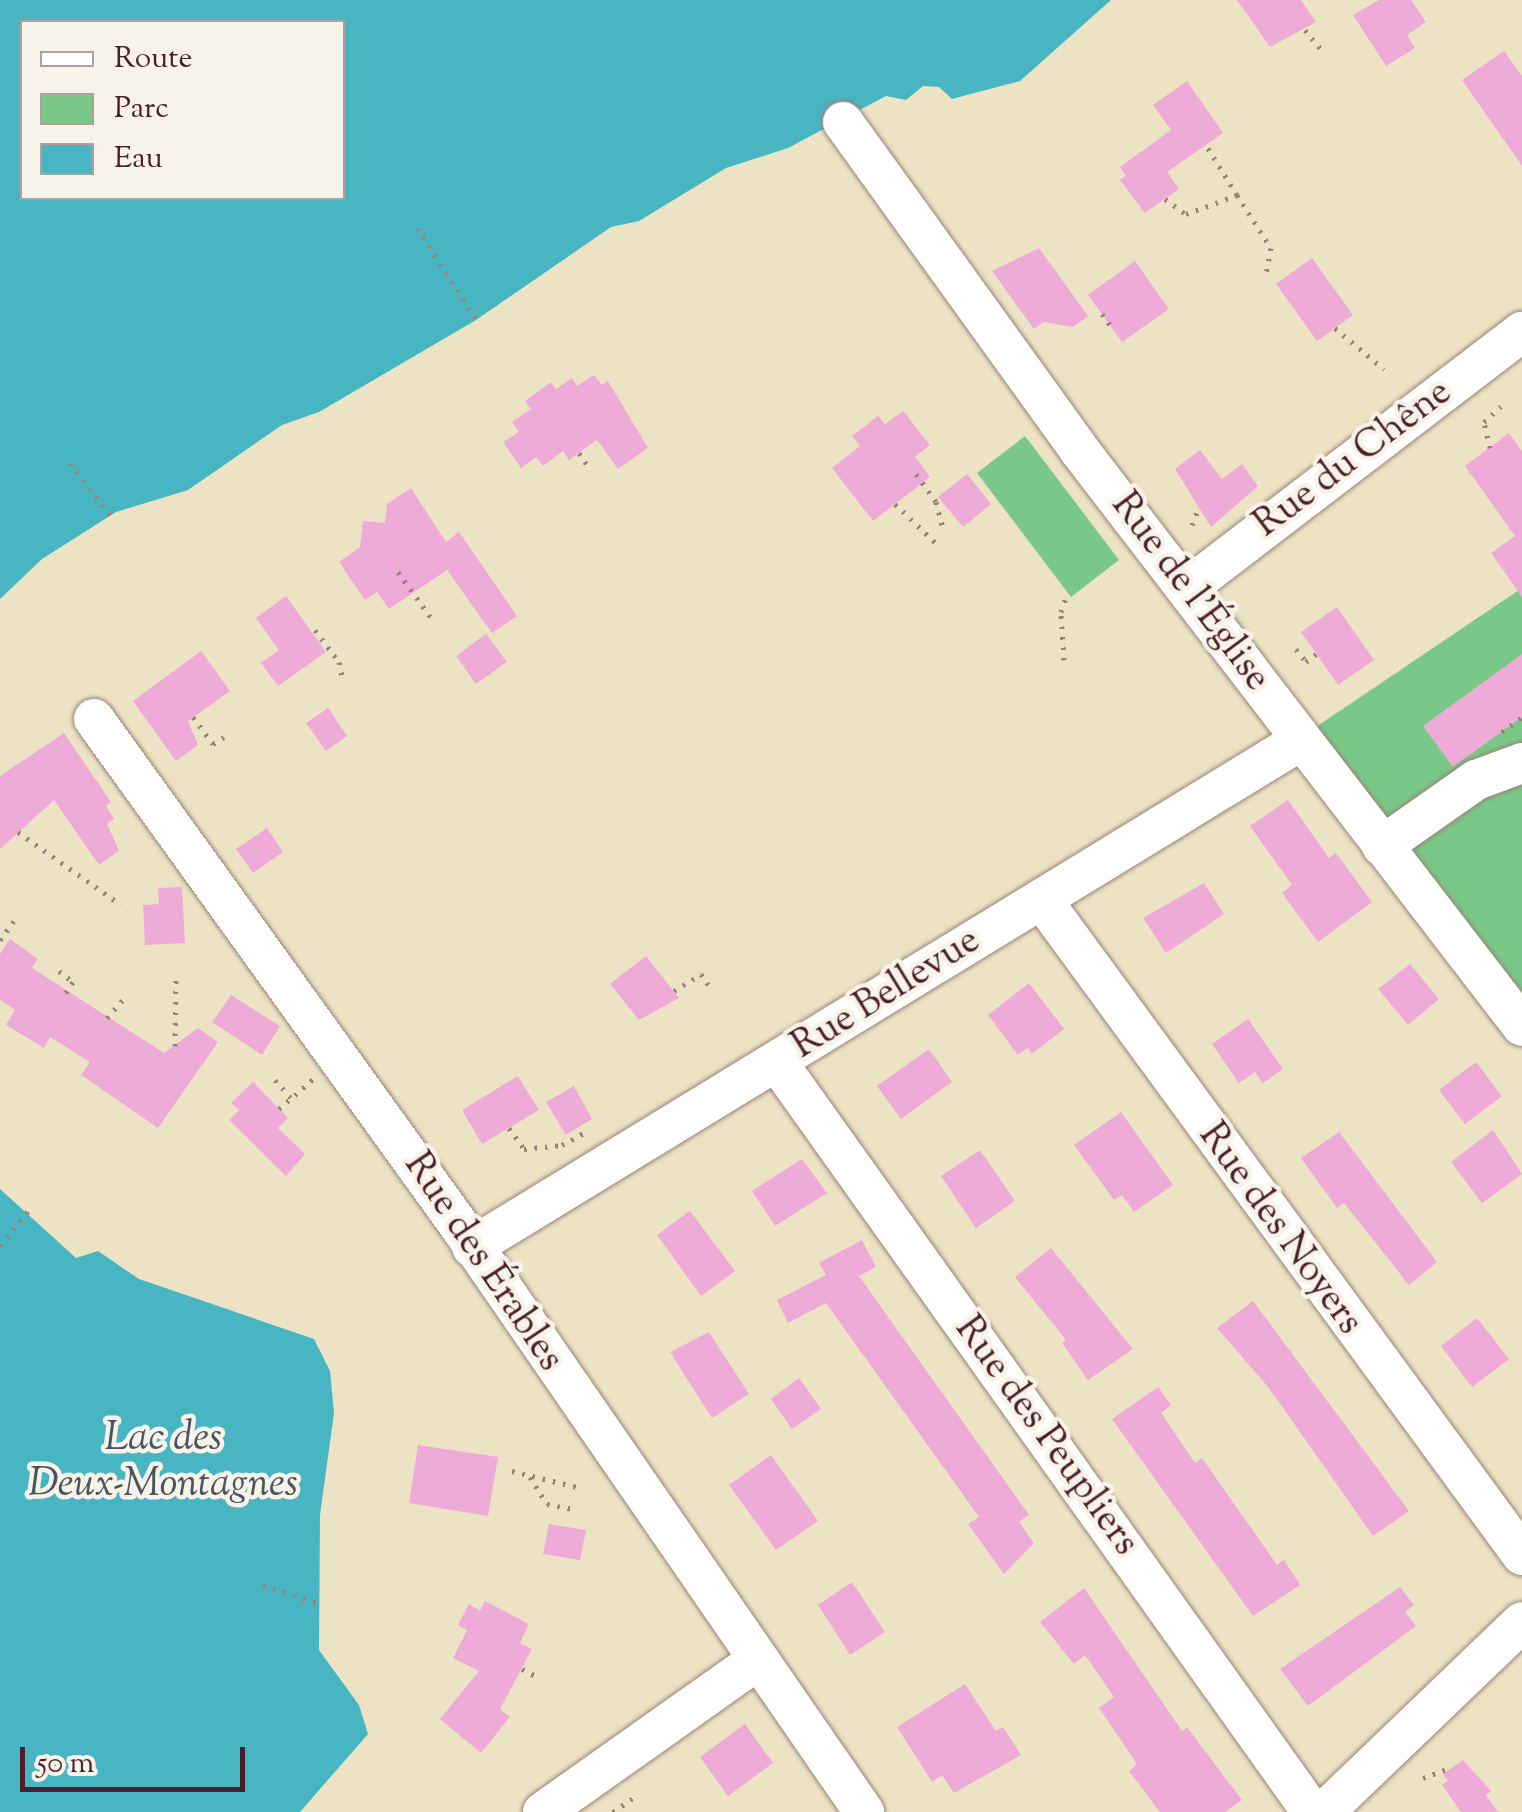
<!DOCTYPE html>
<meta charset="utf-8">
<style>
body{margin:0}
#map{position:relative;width:1522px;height:1812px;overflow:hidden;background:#ece3c4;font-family:"Sorts Mill Goudy",serif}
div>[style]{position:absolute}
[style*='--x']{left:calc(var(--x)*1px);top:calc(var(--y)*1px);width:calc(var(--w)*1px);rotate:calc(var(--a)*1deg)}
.green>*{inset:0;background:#79c888}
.water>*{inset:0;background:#48b5c3}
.building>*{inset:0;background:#efabd8}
.path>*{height:5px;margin-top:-2.5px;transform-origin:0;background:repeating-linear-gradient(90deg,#9b8178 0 2.5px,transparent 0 10.5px)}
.roads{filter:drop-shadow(0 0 2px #9b8178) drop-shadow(0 0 2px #9b8178)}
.minor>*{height:40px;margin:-20px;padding:0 20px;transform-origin:20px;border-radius:20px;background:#fff}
span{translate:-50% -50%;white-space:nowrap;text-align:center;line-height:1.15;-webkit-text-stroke:9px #f7f3e8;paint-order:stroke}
.street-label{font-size:38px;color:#4a1f2b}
.water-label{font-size:40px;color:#495460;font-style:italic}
.legend{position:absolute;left:20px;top:20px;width:325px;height:180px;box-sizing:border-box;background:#f7f3e8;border:2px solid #b29e9c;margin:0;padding:12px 18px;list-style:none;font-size:30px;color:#4a1f2b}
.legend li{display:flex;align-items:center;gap:20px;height:50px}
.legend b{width:50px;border:2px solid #b29e9c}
.scale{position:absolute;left:20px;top:1747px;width:225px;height:45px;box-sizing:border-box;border:5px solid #4a1f2b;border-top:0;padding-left:12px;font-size:30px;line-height:35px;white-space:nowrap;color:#4a1f2b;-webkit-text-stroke:8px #f7f3e8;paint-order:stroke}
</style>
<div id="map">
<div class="green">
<div style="clip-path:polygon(1025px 436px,1119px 560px,1071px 597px,977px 473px)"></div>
<div style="clip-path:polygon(1522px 588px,1522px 1000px,1310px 731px)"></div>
</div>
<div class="water">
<div style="clip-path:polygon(evenodd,0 0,1111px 0,1020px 81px,952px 99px,939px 87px,923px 86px,906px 100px,886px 96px,788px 148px,726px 168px,639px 221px,611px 227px,476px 320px,319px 412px,282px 425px,188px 490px,116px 512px,42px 559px,0 599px,0 0,22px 22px,342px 22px,342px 198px,22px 198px,22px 22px)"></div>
<div style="clip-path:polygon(0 1189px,76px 1258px,98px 1251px,139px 1279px,314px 1339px,330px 1371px,334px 1413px,320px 1515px,319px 1650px,359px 1705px,368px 1734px,300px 1812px,0 1812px)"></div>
</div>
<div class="building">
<div style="clip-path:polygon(1237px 0,1301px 0,1316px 22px,1270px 47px)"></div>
<div style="clip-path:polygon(1379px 0,1411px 0,1426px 22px,1407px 35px,1415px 48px,1386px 66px,1353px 15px)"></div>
<div style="clip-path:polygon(1504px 51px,1522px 76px,1522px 166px,1462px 80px)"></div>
<div style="clip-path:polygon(1187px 81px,1223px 133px,1167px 172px,1179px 189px,1145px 213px,1120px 180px,1126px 176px,1120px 167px,1171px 130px,1153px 105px)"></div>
<div style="clip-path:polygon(1039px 248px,1088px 316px,1073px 327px,1044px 322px,1034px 329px,992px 271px)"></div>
<div style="clip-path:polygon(1312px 258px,1353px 315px,1317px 341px,1276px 284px)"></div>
<div style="clip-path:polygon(1135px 261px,1169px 309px,1122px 342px,1088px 295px)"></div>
<div style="clip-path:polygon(594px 375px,602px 385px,608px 381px,648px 448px,618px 469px,597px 440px,569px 460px,563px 451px,543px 466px,536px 457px,521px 468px,503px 442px,519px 432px,512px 422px,531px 409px,525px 401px,551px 382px,556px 389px,572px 378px,577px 386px)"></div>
<div style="clip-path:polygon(903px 411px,930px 445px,915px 457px,930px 477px,873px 521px,832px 468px,860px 446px,852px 436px,878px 416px,885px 424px)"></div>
<div style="clip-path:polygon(1509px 433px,1522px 451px,1522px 597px,1491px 553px,1515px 536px,1465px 466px)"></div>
<div style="clip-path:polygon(1200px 450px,1222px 479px,1242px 464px,1258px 486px,1211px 527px,1175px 469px)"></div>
<div style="clip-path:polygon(967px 474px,991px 504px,963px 527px,938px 497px)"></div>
<div style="clip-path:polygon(411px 488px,446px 542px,459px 532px,517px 616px,492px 633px,447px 570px,389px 609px,377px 592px,365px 600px,339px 562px,360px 547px,363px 521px,385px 523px,387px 504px)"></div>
<div style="clip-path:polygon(286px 596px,326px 652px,278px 686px,261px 663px,279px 650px,256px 618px)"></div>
<div style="clip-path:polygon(1337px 607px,1374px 660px,1338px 685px,1301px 632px)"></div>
<div style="clip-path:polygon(486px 634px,507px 662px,476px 684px,456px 656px)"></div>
<div style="clip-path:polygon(201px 651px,230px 691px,188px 721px,198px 745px,176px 761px,133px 701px)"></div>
<div style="clip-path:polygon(1522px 654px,1522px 717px,1453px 767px,1423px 726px)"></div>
<div style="clip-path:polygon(328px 708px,347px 736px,326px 751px,306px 723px)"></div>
<div style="clip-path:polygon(64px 733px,111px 802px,106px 806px,114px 819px,107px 824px,119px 851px,99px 865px,54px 800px,0 849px,0 776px)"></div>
<div style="clip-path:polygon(1288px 800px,1329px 858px,1336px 853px,1372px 902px,1318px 942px,1282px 893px,1292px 885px,1250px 826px)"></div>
<div style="clip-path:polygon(267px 828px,283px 852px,253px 873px,236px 849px)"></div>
<div style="clip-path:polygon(1204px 883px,1224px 914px,1166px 953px,1143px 918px)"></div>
<div style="clip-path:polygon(182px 887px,185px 943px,145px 945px,143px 905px,159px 904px,158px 888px)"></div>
<div style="clip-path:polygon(10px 939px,38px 959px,32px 968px,164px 1053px,198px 1028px,218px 1042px,158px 1128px,81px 1075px,90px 1062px,50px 1037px,44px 1048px,6px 1025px,15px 1010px,0 1000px,0 954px)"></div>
<div style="clip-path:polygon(646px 956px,679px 998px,639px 1020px,610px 984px)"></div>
<div style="clip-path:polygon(1410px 964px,1439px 999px,1408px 1025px,1378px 989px)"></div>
<div style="clip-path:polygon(1029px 983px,1064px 1029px,1032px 1054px,1028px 1048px,1018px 1055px,988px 1015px)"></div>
<div style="clip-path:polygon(231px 995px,280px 1026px,262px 1055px,212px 1022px)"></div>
<div style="clip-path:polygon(1248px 1019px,1283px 1069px,1263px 1083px,1255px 1072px,1239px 1083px,1212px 1044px)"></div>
<div style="clip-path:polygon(929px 1049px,952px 1082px,901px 1119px,877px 1086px)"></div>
<div style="clip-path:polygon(1476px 1062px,1502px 1096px,1465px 1124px,1439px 1090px)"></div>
<div style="clip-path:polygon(518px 1076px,539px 1110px,482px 1144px,462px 1110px)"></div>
<div style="clip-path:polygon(253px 1082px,288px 1118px,278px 1128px,305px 1154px,286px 1176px,229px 1120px,239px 1110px,231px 1103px)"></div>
<div style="clip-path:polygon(574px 1086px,592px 1119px,566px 1135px,546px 1102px)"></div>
<div style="clip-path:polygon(1121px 1112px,1173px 1185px,1134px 1212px,1122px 1195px,1114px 1200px,1074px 1145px)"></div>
<div style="clip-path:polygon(1493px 1130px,1522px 1174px,1482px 1203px,1451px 1162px)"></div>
<div style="clip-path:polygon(1339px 1132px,1437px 1262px,1409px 1285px,1344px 1203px,1337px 1208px,1301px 1158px)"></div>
<div style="clip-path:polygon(980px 1150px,1015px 1201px,976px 1228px,941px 1176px)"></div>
<div style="clip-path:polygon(802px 1159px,827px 1193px,775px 1226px,752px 1191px)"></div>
<div style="clip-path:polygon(690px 1211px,735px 1271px,701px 1296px,657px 1235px)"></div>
<div style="clip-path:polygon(862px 1240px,876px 1267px,859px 1276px,1029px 1515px,1019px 1522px,1034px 1543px,1004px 1574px,968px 1524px,979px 1517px,826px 1303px,788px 1323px,777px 1300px,826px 1275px,819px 1263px)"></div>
<div style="clip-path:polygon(1051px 1248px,1133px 1349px,1088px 1380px,1062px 1343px,1066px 1340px,1015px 1277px)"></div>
<div style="clip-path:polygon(1253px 1301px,1409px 1511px,1373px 1536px,1269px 1388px,1217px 1328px)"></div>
<div style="clip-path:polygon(1477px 1318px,1509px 1359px,1472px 1387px,1441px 1346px)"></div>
<div style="clip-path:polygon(709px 1332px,749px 1394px,712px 1418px,670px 1352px)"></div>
<div style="clip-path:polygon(799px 1378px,821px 1409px,792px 1429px,771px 1399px)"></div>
<div style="clip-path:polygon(1158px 1387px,1171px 1405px,1161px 1413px,1195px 1463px,1202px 1458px,1277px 1565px,1284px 1560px,1300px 1585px,1253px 1616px,1112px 1419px)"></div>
<div style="clip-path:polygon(418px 1445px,498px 1457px,488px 1516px,409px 1503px)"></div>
<div style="clip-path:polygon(771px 1455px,818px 1521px,776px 1550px,729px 1485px)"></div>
<div style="clip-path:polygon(549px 1524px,586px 1530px,580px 1560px,543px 1554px)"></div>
<div style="clip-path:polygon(852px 1582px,885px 1632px,850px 1655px,818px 1605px)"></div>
<div style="clip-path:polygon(1400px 1587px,1414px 1605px,1405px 1612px,1416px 1626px,1308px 1706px,1280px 1669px)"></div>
<div style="clip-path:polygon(1084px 1588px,1182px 1731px,1187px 1727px,1242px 1800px,1225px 1812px,1160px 1812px,1129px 1771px,1137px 1764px,1099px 1708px,1114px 1697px,1085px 1655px,1074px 1664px,1040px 1622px)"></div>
<div style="clip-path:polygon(485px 1601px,529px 1624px,520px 1643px,532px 1649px,500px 1709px,510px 1717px,481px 1753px,440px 1719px,479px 1671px,453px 1658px,467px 1630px,458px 1625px,469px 1604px,480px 1611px)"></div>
<div style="clip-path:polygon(965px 1684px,996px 1731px,1003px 1727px,1021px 1755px,954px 1793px,942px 1775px,932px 1782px,897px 1727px)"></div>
<div style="clip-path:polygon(745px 1724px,773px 1763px,728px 1796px,700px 1757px)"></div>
<div style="clip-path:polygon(1463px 1760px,1491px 1791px,1486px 1795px,1498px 1812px,1461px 1812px,1442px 1785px,1448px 1781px,1443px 1774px)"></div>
</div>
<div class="path">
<div style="--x:1305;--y:30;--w:31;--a:50"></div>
<div style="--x:1237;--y:195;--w:63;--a:57.3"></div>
<div style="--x:1271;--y:248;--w:31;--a:101"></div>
<div style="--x:1165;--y:199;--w:26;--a:36"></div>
<div style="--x:1186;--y:214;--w:54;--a:-20.4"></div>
<div style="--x:1237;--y:195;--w:59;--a:-121.8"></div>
<div style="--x:417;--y:228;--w:109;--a:57.3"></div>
<div style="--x:1102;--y:314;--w:17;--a:54"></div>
<div style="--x:1335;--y:328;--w:64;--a:39.9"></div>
<div style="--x:1490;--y:448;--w:27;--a:-103"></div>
<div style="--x:1484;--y:422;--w:23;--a:-43"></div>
<div style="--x:579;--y:453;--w:14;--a:56"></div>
<div style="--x:70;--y:463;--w:67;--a:52.3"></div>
<div style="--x:916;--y:474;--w:34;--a:54"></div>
<div style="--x:936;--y:502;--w:30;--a:75"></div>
<div style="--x:895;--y:504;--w:61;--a:43.7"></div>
<div style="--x:1192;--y:525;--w:16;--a:-68"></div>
<div style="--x:398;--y:572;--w:62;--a:54.2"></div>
<div style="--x:315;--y:630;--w:40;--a:53"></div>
<div style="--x:339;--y:662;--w:19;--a:78"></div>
<div style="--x:1296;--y:649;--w:16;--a:52"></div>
<div style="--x:1306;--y:662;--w:13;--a:-39"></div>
<div style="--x:1064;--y:660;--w:48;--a:-93.6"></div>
<div style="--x:1061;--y:612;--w:20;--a:-70"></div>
<div style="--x:193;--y:717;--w:34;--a:53"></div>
<div style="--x:213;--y:744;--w:13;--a:-32"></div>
<div style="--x:1502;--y:732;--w:25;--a:-37"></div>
<div style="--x:18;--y:832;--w:126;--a:35.3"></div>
<div style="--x:0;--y:940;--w:27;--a:-54"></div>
<div style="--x:59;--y:971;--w:18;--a:38"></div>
<div style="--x:73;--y:982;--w:14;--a:124"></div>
<div style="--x:674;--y:991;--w:32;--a:-32"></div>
<div style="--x:701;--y:974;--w:14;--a:56"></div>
<div style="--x:107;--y:1018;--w:30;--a:-49"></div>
<div style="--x:175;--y:1046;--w:73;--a:-89.2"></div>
<div style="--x:275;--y:1080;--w:24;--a:48"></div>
<div style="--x:279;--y:1109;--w:47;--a:-41.5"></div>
<div style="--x:509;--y:1128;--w:26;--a:54"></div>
<div style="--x:524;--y:1149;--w:38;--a:-6"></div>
<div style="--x:562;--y:1145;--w:29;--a:-29"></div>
<div style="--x:0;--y:1246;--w:45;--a:-51.3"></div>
<div style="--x:512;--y:1471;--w:67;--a:13.8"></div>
<div style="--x:530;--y:1477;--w:32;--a:58"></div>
<div style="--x:547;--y:1504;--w:31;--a:11"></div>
<div style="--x:263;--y:1585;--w:60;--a:18.4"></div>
<div style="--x:522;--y:1669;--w:18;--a:27"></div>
<div style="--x:1423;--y:1778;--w:31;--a:-21"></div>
<div style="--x:613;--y:1812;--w:28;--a:-35"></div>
</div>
<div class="roads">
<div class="minor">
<div style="--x:843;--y:122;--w:405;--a:54.2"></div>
<div style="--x:1080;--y:451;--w:725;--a:52.45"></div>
<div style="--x:1187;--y:588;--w:422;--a:-37.4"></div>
<div style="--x:94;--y:719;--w:628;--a:54.21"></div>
<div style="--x:461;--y:1228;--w:710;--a:55.39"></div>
<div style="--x:1382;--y:846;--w:115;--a:-35.1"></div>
<div style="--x:1476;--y:780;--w:49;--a:-20.3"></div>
<div style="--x:1042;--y:900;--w:812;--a:53.77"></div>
<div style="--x:777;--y:1062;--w:921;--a:54.5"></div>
<div style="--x:472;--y:1247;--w:970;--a:-31.43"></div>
<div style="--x:543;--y:1812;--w:260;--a:-35.3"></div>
<div style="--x:1324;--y:1812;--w:274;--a:-43.8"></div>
</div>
</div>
<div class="street-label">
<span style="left:1354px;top:460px;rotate:-37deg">Rue du Chêne</span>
<span style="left:1189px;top:593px;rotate:53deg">Rue de l'Église</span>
<span style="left:887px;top:995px;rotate:-32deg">Rue Bellevue</span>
<span style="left:1279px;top:1230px;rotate:54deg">Rue des Noyers</span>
<span style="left:482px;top:1263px;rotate:56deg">Rue des Érables</span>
<span style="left:1045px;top:1437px;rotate:54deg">Rue des Peupliers</span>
</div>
<div class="water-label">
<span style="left:163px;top:1463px">Lac des<br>Deux-Montagnes</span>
</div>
<ul class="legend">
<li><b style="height:12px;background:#fff"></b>Route</li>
<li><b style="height:28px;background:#79c888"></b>Parc</li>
<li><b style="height:28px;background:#48b5c3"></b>Eau</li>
</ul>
<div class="scale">50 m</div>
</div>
